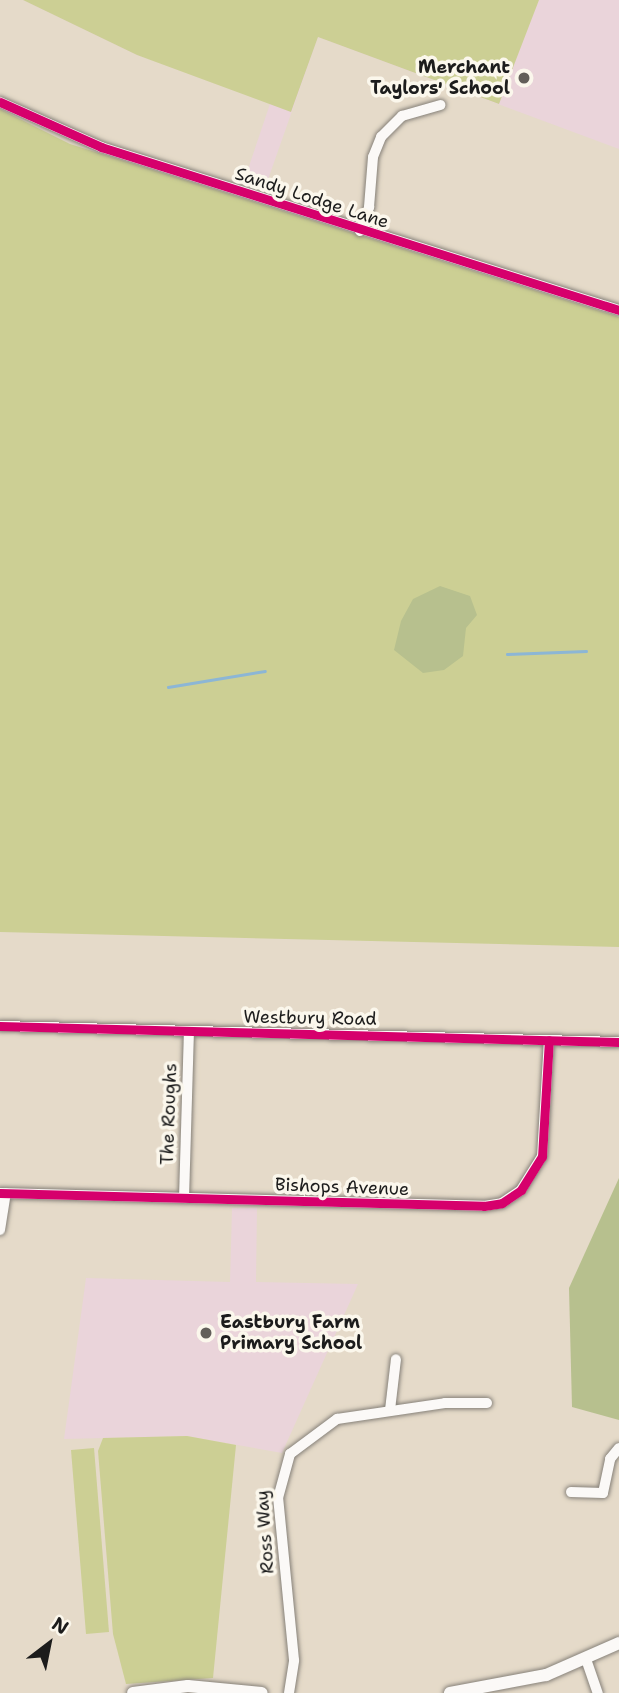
<!DOCTYPE html>
<style>
body{margin:0}
#map{position:relative;width:619px;height:1693px;overflow:hidden;background:#e5dac9;font-family:"Shantell Sans",sans-serif}
div>[style]{position:absolute}
[style*='--x']{left:calc(var(--x)*1px);top:calc(var(--y)*1px);width:calc(var(--w)*1px);rotate:calc(var(--a)*1deg)}
.built>*{inset:0;background:#ead4da}
.green>*{inset:0;background:#cccf94}
.forest>*{inset:0;background:#b7c08e}
.stream>*{height:2.5px;margin:-1.25px;padding:0 1.25px;transform-origin:1.25px;border-radius:1.25px;background:#8cb6d5}
.roads{filter:drop-shadow(0 0 2px #868179) drop-shadow(0 0 2px #868179)}
.minor>*{height:10px;margin:-5px;padding:0 5px;transform-origin:5px;border-radius:5px;background:#fbf9f7}
.tertiary>*{height:12px;margin:-6px;padding:0 6px;transform-origin:6px;border-radius:6px;background:#fbf9f7}
.cycleway>*{height:9px;margin:-4.5px;padding:0 4.5px;transform-origin:4.5px;border-radius:4.5px;background:#d6006c}
.dots>*{width:19px;height:19px;translate:-50% -50%;box-sizing:border-box;border:4px solid #fbf7ec;border-radius:50%}
span{translate:-50% -50%;white-space:nowrap;text-align:center;line-height:1.15;-webkit-text-stroke:7px #fbf7ec;paint-order:stroke}
.poi-label{font-size:18px;color:#1c1c1c;font-weight:700}
.right{translate:-100% -50%;text-align:right}
.left{translate:0 -50%;text-align:left}
.street-label{font-size:18px;color:#1c1c1c}
.north{position:absolute;left:14px;top:1609px;width:70px;height:70px;-webkit-text-stroke:5px #fbf7ec;paint-order:stroke;rotate:32deg;font-size:19px;font-weight:700;line-height:28px;text-align:center;color:#1c1c1c}
.north::after{content:'';display:block;margin:auto;width:24px;height:32px;background:#1c1c1c;clip-path:polygon(50% 0,100% 100%,50% 72%,0 100%)}
</style>
<div id="map">
<div class="built">
<div style="clip-path:polygon(23px 0,619px 0,619px 149px,318px 37px,265px 188px,244px 181px,271px 101px,137px 55px)"></div>
<div style="clip-path:polygon(232px 1208px,257px 1208px,256px 1282px,358px 1284px,282px 1453px,187px 1436px,64px 1439px,86px 1278px,230px 1282px)"></div>
</div>
<div class="green">
<div style="clip-path:polygon(23px 0,539px 0,499px 104px,318px 37px,291px 112px,137px 55px)"></div>
<div style="clip-path:polygon(0 109px,70px 144px,619px 317px,619px 947px,0 932px)"></div>
<div style="clip-path:polygon(187px 1436px,236px 1445px,213px 1678px,126px 1684px,113px 1634px,98px 1451px,103px 1438px)"></div>
<div style="clip-path:polygon(94px 1448px,109px 1632px,86px 1634px,71px 1450px)"></div>
</div>
<div class="forest">
<div style="clip-path:polygon(440px 586px,470px 596px,477px 615px,466px 628px,463px 656px,444px 670px,423px 673px,394px 650px,401px 621px,413px 599px)"></div>
<div style="clip-path:polygon(619px 1178px,619px 1420px,572px 1407px,569px 1288px)"></div>
</div>
<div class="stream">
<div style="--x:507;--y:654;--w:79;--a:-2.2"></div>
<div style="--x:168;--y:687;--w:98;--a:-9.4"></div>
</div>
<div class="roads">
<div class="minor">
<div style="--x:0;--y:102;--w:111;--a:24"></div>
<div style="--x:101;--y:147;--w:543;--a:17.47"></div>
<div style="--x:360;--y:231;--w:26;--a:-69"></div>
<div style="--x:369;--y:207;--w:50;--a:-85.4"></div>
<div style="--x:373;--y:157;--w:22;--a:-68"></div>
<div style="--x:381;--y:137;--w:30;--a:-45"></div>
<div style="--x:402;--y:116;--w:40;--a:-16"></div>
<div style="--x:0;--y:1026;--w:619;--a:1.48"></div>
<div style="--x:0;--y:1193;--w:484;--a:1.5"></div>
<div style="--x:484;--y:1206;--w:18;--a:-9"></div>
<div style="--x:502;--y:1203;--w:23;--a:-34"></div>
<div style="--x:521;--y:1190;--w:39;--a:-58"></div>
<div style="--x:542;--y:1157;--w:117;--a:-86.6"></div>
<div style="--x:184;--y:1198;--w:167;--a:-88.3"></div>
<div style="--x:0;--y:1230;--w:37;--a:-81"></div>
<div style="--x:390;--y:1410;--w:51;--a:-83.3"></div>
<div style="--x:571;--y:1492;--w:32;--a:2"></div>
<div style="--x:603;--y:1493;--w:35;--a:-78"></div>
<div style="--x:610;--y:1459;--w:14;--a:-51"></div>
<div style="--x:586;--y:1659;--w:36;--a:71"></div>
<div style="--x:289;--y:1693;--w:33;--a:-81"></div>
<div style="--x:294;--y:1660;--w:163;--a:-95.6"></div>
<div style="--x:278;--y:1498;--w:46;--a:-74.7"></div>
<div style="--x:290;--y:1454;--w:59;--a:-36.7"></div>
<div style="--x:337;--y:1419;--w:109;--a:-8.4"></div>
<div style="--x:445;--y:1403;--w:42;--a:0"></div>
</div>
<div class="tertiary">
<div style="--x:133;--y:1693;--w:55;--a:-7.3"></div>
<div style="--x:188;--y:1686;--w:74;--a:5.4"></div>
<div style="--x:450;--y:1693;--w:98;--a:-10.6"></div>
<div style="--x:546;--y:1675;--w:80;--a:-23.7"></div>
</div>
</div>
<div class="cycleway">
<div style="--x:0;--y:102;--w:111;--a:24"></div>
<div style="--x:101;--y:147;--w:543;--a:17.47"></div>
<div style="--x:0;--y:1026;--w:619;--a:1.48"></div>
<div style="--x:0;--y:1193;--w:484;--a:1.5"></div>
<div style="--x:484;--y:1206;--w:18;--a:-9"></div>
<div style="--x:502;--y:1203;--w:23;--a:-34"></div>
<div style="--x:521;--y:1190;--w:39;--a:-58"></div>
<div style="--x:542;--y:1157;--w:117;--a:-86.6"></div>
</div>
<div class="dots">
<div style="left:524px;top:78px;background:#625e59"></div>
<div style="left:206px;top:1333px;background:#625e59"></div>
</div>
<div class="poi-label">
<span class="right" style="left:510px;top:78px">Merchant<br>Taylors' School</span>
<span class="left" style="left:220px;top:1333px">Eastbury Farm<br>Primary School</span>
</div>
<div class="street-label">
<span style="left:312px;top:198px;rotate:18deg">Sandy Lodge Lane</span>
<span style="left:310px;top:1018px;rotate:1deg">Westbury Road</span>
<span style="left:169px;top:1114px;rotate:-88deg">The Roughs</span>
<span style="left:342px;top:1187px;rotate:2deg">Bishops Avenue</span>
<span style="left:265px;top:1532px;rotate:-94deg">Ross Way</span>
</div>
<div class="north">N</div>
</div>
